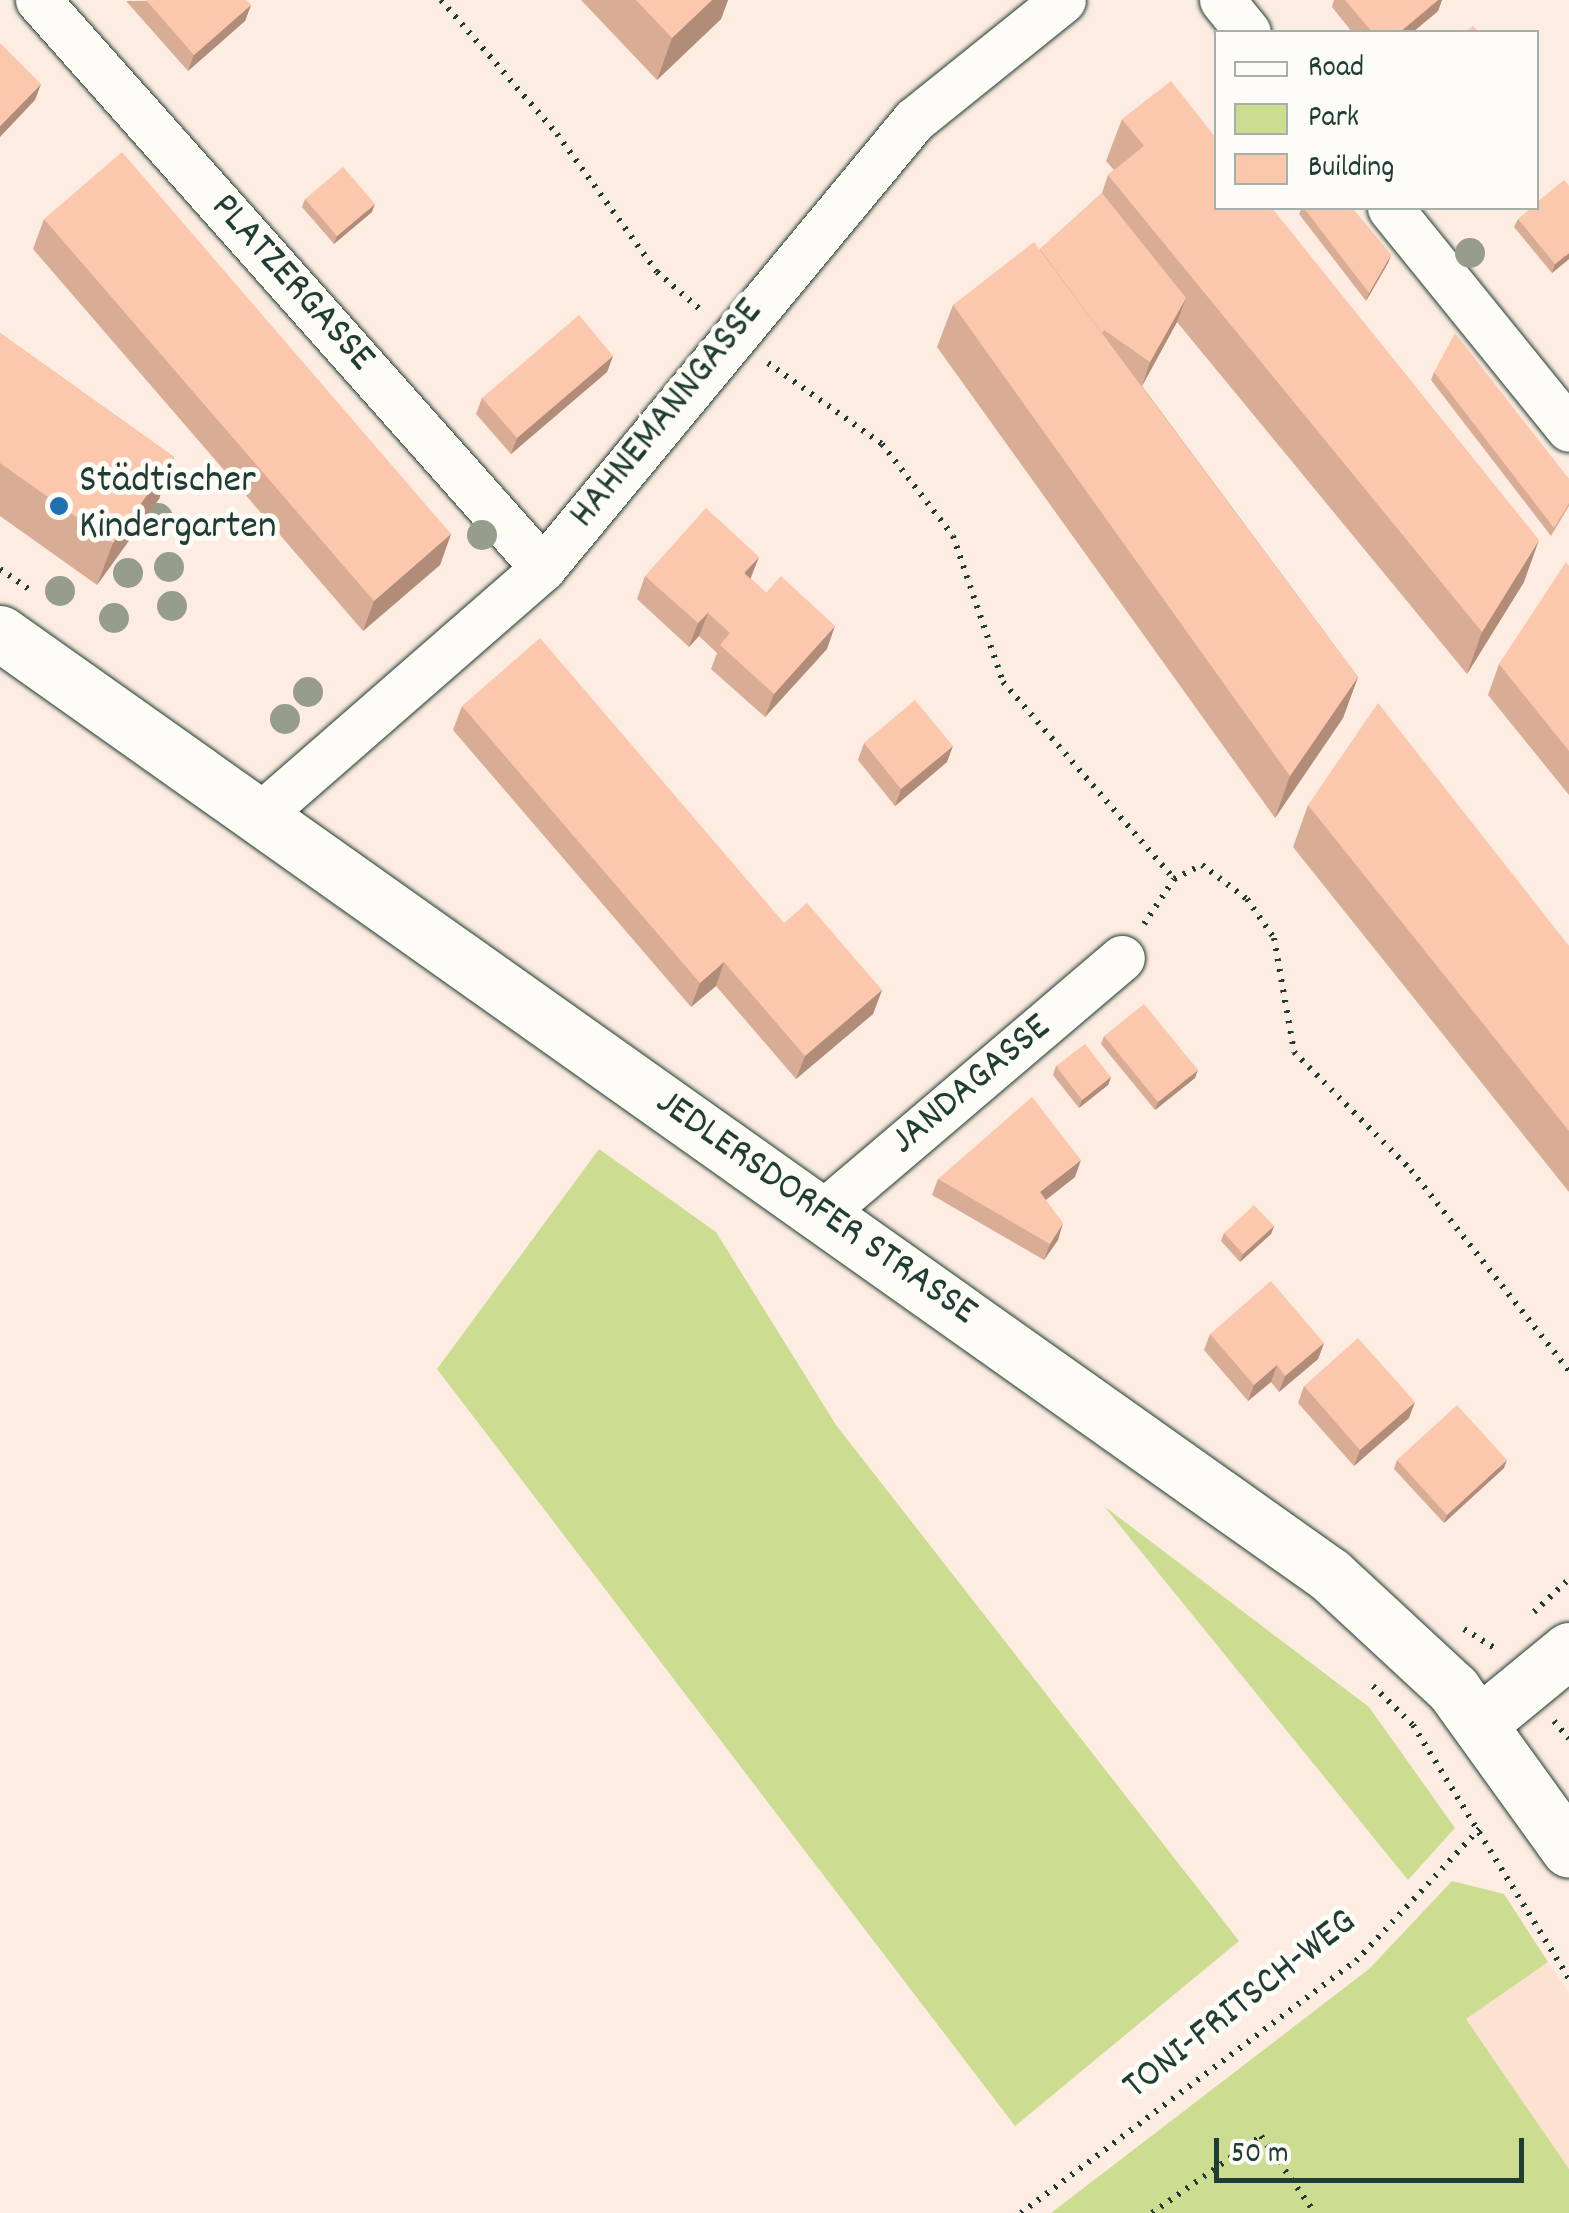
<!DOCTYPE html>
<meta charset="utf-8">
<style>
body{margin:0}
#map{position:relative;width:1569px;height:2213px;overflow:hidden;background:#fdece1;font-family:Dekko,sans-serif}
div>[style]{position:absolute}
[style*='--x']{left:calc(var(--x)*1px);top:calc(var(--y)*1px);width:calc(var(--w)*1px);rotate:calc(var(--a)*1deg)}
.built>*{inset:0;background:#fde1d1}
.green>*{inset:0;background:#ccdd91}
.path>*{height:6px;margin-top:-3px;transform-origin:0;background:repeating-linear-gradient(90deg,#1f3d34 0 2.5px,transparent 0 10.5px)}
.roads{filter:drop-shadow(0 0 2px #1f3d34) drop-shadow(0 0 2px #1f3d34)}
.street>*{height:45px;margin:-22.5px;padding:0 22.5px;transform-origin:22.5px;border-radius:22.5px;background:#fdfcf7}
.secondary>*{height:55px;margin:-27.5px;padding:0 27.5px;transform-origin:27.5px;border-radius:27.5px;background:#fdfcf7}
.trees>*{width:30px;height:30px;margin:-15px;border-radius:50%;background:#969d8c}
.wall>*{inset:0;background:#d9ac95}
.shaded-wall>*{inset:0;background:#b08c79}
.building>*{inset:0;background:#fcc8ad}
.dots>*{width:28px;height:28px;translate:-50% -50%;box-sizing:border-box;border:5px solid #fdfcf7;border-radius:50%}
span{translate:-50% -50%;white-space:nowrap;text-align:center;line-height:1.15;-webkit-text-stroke:10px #fdfcf7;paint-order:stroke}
.street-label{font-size:40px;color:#1f3d34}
.poi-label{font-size:40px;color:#1f3d34}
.left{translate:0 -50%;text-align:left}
.legend{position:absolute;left:1214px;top:30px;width:325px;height:180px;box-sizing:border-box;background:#fdfcf7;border:2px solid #a4b0a9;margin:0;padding:12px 18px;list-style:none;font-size:30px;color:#1f3d34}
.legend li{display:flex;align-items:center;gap:20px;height:50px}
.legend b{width:50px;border:2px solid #a4b0a9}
.scale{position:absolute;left:1214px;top:2138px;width:310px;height:45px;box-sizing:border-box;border:5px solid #1f3d34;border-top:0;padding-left:12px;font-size:30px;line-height:35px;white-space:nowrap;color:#1f3d34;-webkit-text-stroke:8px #fdfcf7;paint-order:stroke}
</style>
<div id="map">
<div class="built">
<div style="clip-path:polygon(1548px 1962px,1569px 1993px,1569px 2169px,1465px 2019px)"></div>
</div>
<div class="green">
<div style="clip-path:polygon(599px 1149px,716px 1232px,836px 1425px,1239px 1941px,1015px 2126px,437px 1369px)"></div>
<div style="clip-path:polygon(1104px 1506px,1369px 1707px,1455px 1828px,1408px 1880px)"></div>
<div style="clip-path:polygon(1452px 1881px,1504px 1894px,1548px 1962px,1466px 2019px,1569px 2169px,1569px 2213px,1051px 2213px,1369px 1969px)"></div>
</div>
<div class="path">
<div style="--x:441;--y:0;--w:177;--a:49.1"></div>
<div style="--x:557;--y:134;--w:170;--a:54.1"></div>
<div style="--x:657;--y:272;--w:61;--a:41"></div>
<div style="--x:768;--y:363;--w:140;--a:35.4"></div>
<div style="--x:882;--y:444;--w:116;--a:52.3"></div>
<div style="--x:953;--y:536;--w:154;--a:71.1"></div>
<div style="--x:1003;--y:682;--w:261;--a:49"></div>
<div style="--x:1174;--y:879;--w:31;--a:-27"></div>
<div style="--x:1202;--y:865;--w:56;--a:37.1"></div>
<div style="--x:1247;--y:899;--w:47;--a:55.3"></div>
<div style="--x:1274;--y:938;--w:116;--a:80"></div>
<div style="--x:1294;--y:1052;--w:166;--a:45.2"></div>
<div style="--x:1411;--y:1170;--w:256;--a:51.8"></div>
<div style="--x:0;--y:569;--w:40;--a:34.9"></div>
<div style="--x:1144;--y:924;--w:54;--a:-56.3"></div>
<div style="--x:1534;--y:1612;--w:48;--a:-43.3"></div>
<div style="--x:1464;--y:1629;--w:38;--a:32"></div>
<div style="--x:1373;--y:1686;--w:56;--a:44.3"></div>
<div style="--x:1413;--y:1725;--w:298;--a:58.4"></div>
<div style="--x:1554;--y:1721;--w:23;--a:50"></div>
<div style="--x:1021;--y:2213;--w:419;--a:-37"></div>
<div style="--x:1356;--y:1961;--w:185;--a:-47"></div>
<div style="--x:1152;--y:2213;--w:133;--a:-35.2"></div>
<div style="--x:1261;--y:2136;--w:94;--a:55"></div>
</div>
<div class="roads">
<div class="street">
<div style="--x:38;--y:0;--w:760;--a:48.36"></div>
<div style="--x:1222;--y:0;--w:41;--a:50.9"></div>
<div style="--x:1390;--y:208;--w:284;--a:51"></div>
<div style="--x:259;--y:816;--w:377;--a:-41.1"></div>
<div style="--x:543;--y:568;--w:582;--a:-50.37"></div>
<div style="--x:914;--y:120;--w:191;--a:-38.8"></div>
<div style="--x:821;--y:1214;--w:395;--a:-40.4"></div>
</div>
<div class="secondary">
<div style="--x:0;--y:633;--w:1630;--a:35.31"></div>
<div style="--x:1330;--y:1575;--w:168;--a:42.8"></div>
<div style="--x:1453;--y:1689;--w:198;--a:54.2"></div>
<div style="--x:1480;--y:1723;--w:115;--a:-39.4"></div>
</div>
</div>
<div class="trees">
<div style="left:1470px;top:253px"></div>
<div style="left:158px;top:518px"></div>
<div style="left:482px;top:535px"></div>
<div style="left:169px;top:567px"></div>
<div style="left:128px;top:573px"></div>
<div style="left:60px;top:591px"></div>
<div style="left:172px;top:606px"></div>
<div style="left:114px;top:618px"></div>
<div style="left:308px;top:692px"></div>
<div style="left:285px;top:719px"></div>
</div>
<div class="wall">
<div style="clip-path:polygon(246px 0,251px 5px,245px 21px,188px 71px,126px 1px)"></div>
<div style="clip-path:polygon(581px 0,728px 0,721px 19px,657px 80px)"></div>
<div style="clip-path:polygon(1334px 0,1442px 0,1438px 11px,1413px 32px,1352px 32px,1332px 7px)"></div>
<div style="clip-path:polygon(1122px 119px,1524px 582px,1467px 674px,1177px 322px,1142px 386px,1358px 677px,1343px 718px,1275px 818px,937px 347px,953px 305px,1040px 249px,1102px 193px,1108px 175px,1114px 170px,1106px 161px)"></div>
<div style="clip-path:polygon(305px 199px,372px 212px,334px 244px,302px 207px)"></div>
<div style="clip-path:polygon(1302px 208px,1352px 208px,1391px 255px,1388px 263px,1366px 301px,1299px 214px)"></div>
<div style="clip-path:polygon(44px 219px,451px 534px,440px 565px,363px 631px,33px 249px)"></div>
<div style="clip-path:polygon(1518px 219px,1569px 259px,1552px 273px,1514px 227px)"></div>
<div style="clip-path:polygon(0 333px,174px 457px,159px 499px,97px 585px,0 516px)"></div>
<div style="clip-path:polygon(613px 356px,607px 372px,511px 454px,476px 414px,482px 398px)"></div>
<div style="clip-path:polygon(1434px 372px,1569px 479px,1569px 506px,1551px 536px,1431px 380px)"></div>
<div style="clip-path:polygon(1569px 566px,1569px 795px,1488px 695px,1499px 664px)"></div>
<div style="clip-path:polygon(645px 576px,751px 579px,827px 649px,765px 717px,711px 669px,717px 653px,699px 636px,689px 647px,637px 599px)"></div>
<div style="clip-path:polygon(462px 706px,784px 923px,882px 990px,873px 1014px,796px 1079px,716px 986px,691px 1007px,453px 730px)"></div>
<div style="clip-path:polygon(864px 743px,947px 762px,895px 806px,858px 760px)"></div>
<div style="clip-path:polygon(1308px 805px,1569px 946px,1569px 1192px,1293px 847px)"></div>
<div style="clip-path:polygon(1104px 1036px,1195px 1078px,1155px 1110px,1101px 1044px)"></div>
<div style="clip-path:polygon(1056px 1066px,1111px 1077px,1108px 1085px,1079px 1108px,1053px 1075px)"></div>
<div style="clip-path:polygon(1075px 1177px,1046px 1200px,1058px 1240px,1044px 1260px,932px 1195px,938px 1179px)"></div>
<div style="clip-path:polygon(1274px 1226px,1271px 1234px,1240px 1262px,1221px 1241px,1224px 1233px)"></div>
<div style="clip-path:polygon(1210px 1334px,1324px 1343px,1318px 1359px,1279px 1392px,1271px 1382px,1248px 1401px,1204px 1350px)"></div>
<div style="clip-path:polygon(1304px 1386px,1409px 1418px,1354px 1466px,1298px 1403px)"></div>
<div style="clip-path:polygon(1397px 1460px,1504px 1468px,1444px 1523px,1394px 1469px)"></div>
</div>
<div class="shaded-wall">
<div style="clip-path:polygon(712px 0,728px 0,721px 19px,657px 80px,672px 38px)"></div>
<div style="clip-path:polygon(1438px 0,1442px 0,1438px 11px,1413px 32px,1400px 32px)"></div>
<div style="clip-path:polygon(251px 5px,245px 21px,188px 71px,194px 55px)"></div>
<div style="clip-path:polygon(41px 84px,35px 100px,0 137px,0 126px)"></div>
<div style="clip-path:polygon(375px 204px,372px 212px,334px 244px,337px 236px)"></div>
<div style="clip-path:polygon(1569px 253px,1569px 259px,1552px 273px,1555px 264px)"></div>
<div style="clip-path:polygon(1391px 255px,1388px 263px,1366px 301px,1369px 293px)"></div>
<div style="clip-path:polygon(1186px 298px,1177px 322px,1142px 386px,1150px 362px)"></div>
<div style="clip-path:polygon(613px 356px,607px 372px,511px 454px,517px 438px)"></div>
<div style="clip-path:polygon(174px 457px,159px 499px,97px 585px,113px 543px)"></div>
<div style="clip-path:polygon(451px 534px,440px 565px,363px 631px,374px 601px)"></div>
<div style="clip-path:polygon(1539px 540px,1524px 582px,1467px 674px,1482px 632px)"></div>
<div style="clip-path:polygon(759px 557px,750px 580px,744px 573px)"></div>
<div style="clip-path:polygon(708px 613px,699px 636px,689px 647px,698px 623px)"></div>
<div style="clip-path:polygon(835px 626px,827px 649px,765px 717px,774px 694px)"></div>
<div style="clip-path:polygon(1358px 677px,1343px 718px,1275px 818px,1290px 776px)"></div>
<div style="clip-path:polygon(953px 746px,947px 762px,895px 806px,901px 789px)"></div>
<div style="clip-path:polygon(724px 962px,716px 986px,691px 1007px,700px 983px)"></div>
<div style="clip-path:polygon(882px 990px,873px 1014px,796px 1079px,805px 1056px)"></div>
<div style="clip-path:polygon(1198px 1070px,1195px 1078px,1155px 1110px,1158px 1102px)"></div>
<div style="clip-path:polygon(1111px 1077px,1108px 1085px,1079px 1108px,1082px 1100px)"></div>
<div style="clip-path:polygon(1081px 1160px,1075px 1177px,1034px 1209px,1040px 1192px)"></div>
<div style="clip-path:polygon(1063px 1223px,1058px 1240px,1044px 1260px,1050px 1244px)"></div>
<div style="clip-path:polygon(1274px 1226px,1271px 1234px,1240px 1262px,1243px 1254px)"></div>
<div style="clip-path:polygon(1324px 1343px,1318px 1359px,1279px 1392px,1285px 1376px)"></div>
<div style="clip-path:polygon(1277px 1365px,1271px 1382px,1248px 1401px,1254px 1385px)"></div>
<div style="clip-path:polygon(1415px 1402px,1409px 1418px,1354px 1466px,1360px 1450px)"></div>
<div style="clip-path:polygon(1507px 1460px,1504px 1468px,1444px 1523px,1447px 1515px)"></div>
</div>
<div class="building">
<div style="clip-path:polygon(146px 0,246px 0,251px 5px,194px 55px)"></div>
<div style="clip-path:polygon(636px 0,712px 0,672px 38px)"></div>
<div style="clip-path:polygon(1345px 0,1438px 0,1400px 32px,1372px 32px)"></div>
<div style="clip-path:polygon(1473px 26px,1479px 32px,1465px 32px)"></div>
<div style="clip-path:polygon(0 43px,41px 84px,0 126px)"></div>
<div style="clip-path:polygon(1171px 81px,1216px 138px,1216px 208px,1272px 208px,1539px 540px,1482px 632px,1108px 175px,1144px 146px,1122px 119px)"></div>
<div style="clip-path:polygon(122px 152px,451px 534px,374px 601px,44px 219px)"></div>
<div style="clip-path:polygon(343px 167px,375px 204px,337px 236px,305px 199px)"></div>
<div style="clip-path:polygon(1564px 180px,1569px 186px,1569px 253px,1555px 264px,1518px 219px,1531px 208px,1536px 208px,1536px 203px)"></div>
<div style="clip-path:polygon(1102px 193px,1186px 298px,1150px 362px,1104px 330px,1102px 333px,1040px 249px)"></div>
<div style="clip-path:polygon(1304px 208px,1352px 208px,1391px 255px,1369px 293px)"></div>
<div style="clip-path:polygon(1034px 242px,1358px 677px,1290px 776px,953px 305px)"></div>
<div style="clip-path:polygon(579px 315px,613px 356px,517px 438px,482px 398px)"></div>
<div style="clip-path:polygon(0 333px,174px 457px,113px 543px,0 463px)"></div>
<div style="clip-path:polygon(1455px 333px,1569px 479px,1569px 503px,1554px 528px,1434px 372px)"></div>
<div style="clip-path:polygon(706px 508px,759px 557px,744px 573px,766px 593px,781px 576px,835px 626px,774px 694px,720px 645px,730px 633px,708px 613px,698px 623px,645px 576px)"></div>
<div style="clip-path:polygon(1566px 562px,1569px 566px,1569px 751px,1499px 664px)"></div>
<div style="clip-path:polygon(540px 638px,784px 923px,807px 903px,882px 990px,805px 1056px,724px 962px,700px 983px,462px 706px)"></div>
<div style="clip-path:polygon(915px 700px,953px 746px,901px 789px,864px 743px)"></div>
<div style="clip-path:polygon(1378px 703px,1569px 946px,1569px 1131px,1308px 805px)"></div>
<div style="clip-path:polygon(1144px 1004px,1198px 1070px,1158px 1102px,1104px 1036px)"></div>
<div style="clip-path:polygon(1085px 1044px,1111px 1077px,1082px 1100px,1056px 1066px)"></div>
<div style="clip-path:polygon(1032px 1097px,1081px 1160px,1040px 1192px,1063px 1223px,1050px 1244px,938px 1179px)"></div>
<div style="clip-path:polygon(1254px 1205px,1274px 1226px,1243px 1254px,1224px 1233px)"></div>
<div style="clip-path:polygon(1271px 1281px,1324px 1343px,1285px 1376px,1277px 1365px,1254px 1385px,1210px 1334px)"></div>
<div style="clip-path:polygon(1358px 1338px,1415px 1402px,1360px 1450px,1304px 1386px)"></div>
<div style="clip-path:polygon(1457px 1405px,1507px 1460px,1447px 1515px,1397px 1460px)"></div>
</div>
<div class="dots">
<div style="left:59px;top:506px;background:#1f6fb2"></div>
</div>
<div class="street-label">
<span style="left:291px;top:284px;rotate:48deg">PLATZERGASSE</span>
<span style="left:668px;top:415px;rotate:-51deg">HAHNEMANNGASSE</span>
<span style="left:972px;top:1086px;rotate:-40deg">JANDAGASSE</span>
<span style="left:815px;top:1209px;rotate:35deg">JEDLERSDORFER STRASSE</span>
<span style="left:1241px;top:2006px;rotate:-38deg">TONI-FRITSCH-WEG</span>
</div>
<div class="poi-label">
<span class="left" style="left:79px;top:506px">Städtischer<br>Kindergarten</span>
</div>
<ul class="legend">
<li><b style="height:12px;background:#fdfcf7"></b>Road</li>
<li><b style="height:28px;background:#ccdd91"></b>Park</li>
<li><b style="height:28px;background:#fcc8ad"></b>Building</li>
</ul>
<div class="scale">50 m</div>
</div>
